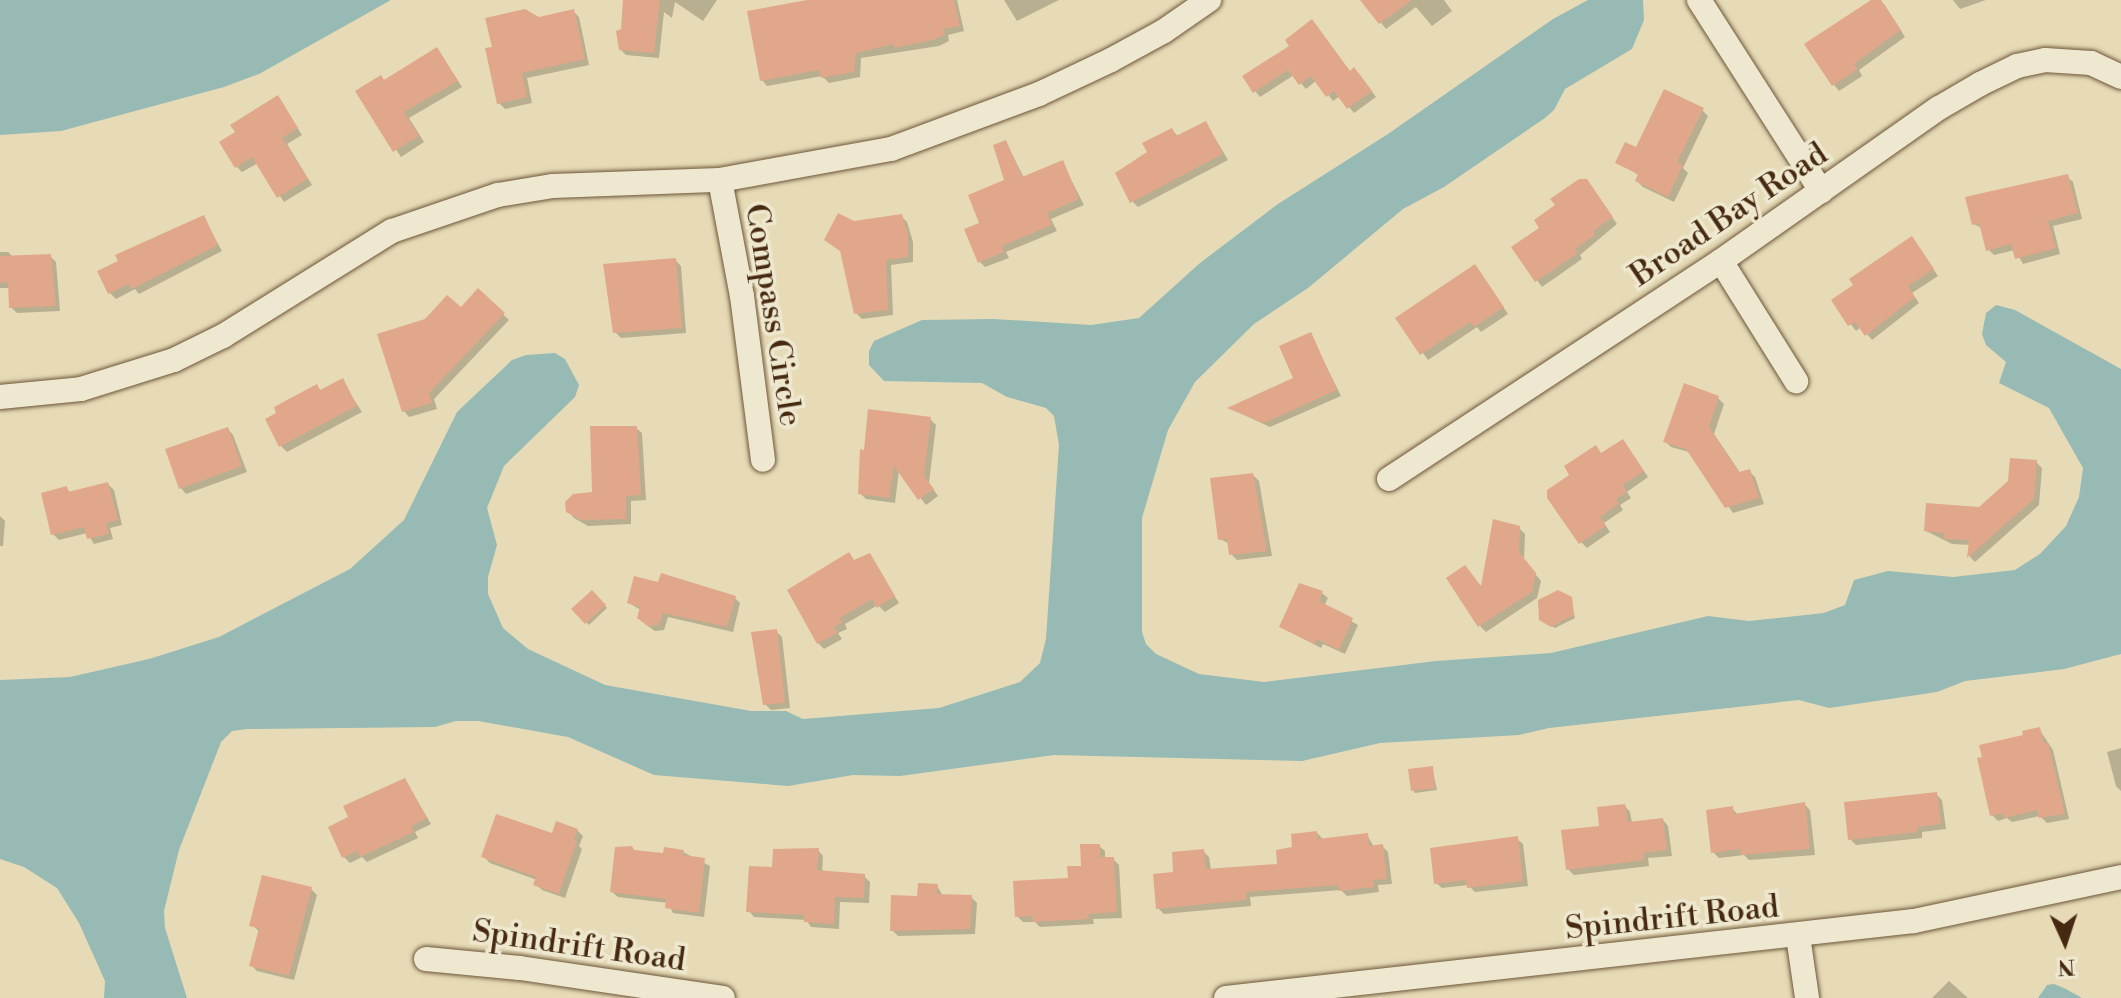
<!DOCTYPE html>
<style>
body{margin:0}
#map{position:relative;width:2121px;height:998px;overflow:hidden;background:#e6dbb6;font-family:"Libre Bodoni",serif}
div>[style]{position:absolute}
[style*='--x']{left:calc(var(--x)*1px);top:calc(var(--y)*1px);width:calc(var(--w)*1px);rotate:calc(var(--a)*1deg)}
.water>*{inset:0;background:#97bab4}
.shadow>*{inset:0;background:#0003}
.building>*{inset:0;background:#e0a78a}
.roads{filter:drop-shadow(0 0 2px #6d563a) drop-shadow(0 0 2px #6d563a)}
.minor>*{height:24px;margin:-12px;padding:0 12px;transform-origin:12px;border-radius:12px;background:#efe8d0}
span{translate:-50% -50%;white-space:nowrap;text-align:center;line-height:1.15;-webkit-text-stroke:7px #efe8d0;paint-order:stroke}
.street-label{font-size:32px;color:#452910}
.north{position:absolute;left:2025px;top:902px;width:80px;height:80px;-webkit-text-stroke:6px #efe8d0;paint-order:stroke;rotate:177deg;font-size:22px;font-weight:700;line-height:32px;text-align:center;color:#452910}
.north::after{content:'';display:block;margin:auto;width:28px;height:36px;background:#452910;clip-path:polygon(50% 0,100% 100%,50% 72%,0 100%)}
</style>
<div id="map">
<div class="water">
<div style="clip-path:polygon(0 0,391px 0,259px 74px,224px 87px,61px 131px,0 135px)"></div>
<div style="clip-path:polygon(1588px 0,1643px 0,1644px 20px,1632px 49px,1565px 89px,1554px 110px,1545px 118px,1444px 187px,1403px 209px,1308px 288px,1254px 324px,1195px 382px,1168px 430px,1142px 518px,1142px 632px,1146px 644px,1156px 654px,1199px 674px,1264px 682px,1436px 661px,1551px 653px,1708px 616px,1749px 621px,1824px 613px,1845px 605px,1854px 580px,1888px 571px,1953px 577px,2015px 570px,2040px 554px,2066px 526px,2079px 497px,2083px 468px,2049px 408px,1999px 383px,2006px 362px,1986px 345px,1982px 334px,1986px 313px,1996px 305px,2015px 310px,2121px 369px,2121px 654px,2064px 669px,1965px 681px,1937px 692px,1829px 708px,1799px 700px,1549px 728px,1519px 735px,1380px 743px,1302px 761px,1054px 755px,900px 776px,853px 775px,788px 786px,654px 775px,568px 737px,478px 721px,456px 721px,435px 727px,247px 729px,232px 731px,221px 742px,179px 850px,164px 911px,165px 928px,187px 998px,104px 998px,105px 981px,79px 923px,57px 888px,24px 867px,0 859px,0 680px,70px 677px,149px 659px,219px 637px,350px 569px,404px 520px,457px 412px,512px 360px,526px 355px,555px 353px,565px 359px,579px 385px,575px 397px,504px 466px,487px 508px,497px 545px,488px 577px,488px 594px,503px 628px,528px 649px,605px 685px,751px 711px,786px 711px,803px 719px,939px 708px,1020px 682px,1040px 663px,1046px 639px,1059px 445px,1054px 416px,1046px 408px,1007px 397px,982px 383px,884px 381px,869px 365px,869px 351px,874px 341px,922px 320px,994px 319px,1091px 325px,1139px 318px,1200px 263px,1278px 204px,1388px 134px,1553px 19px)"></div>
<div style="clip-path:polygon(2054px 984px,2064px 988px,2082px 998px,2038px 998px,2047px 985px)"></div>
</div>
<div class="shadow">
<div style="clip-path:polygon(625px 0,717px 0,703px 21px,675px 2px,672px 18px,664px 12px,659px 58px,626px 55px,620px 49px)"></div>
<div style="clip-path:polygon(818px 0,957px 0,964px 31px,948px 35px,949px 41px,939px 46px,861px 58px,860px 77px,829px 83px,822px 76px,767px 86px,762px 80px)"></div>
<div style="clip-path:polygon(1004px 0,1059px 0,1017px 21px)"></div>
<div style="clip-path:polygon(1363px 0,1444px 0,1452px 11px,1432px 26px,1416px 7px,1386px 29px)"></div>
<div style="clip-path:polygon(1875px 0,1884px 4px,1905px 37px,1859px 70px,1862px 76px,1839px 91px,1834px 85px)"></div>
<div style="clip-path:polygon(1953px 0,1986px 0,1960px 9px)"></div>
<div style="clip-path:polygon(573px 11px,579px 17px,589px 65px,527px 78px,532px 103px,505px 109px,499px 103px,538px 19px)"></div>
<div style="clip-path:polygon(1292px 47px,1360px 75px,1376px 97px,1354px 113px,1340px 96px,1333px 101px,1317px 80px,1306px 89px,1294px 75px,1260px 97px,1255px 91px)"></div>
<div style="clip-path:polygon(442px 56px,462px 87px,409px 118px,424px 142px,401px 157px,358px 91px)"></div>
<div style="clip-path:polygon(278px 97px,302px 135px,287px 144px,312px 185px,284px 202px,258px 163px,242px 172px,237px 167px,237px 133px)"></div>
<div style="clip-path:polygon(1702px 110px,1708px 116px,1683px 168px,1688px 173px,1674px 202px,1643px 187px,1637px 181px,1640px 176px,1618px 162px)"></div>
<div style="clip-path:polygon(1206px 123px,1228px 160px,1138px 207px,1132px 201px,1149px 152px,1172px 130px,1179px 137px)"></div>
<div style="clip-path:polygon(1006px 142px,1024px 178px,1062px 162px,1084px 205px,1051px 219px,1057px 231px,1006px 252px,1009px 258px,985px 267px,980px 262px,1007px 182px)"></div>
<div style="clip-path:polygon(2067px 177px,2073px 182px,2082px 219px,2053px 226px,2060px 254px,2023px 264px,2015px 250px,1994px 255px,1988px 249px,1983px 229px,1974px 224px)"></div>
<div style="clip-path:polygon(1592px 188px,1617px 224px,1580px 255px,1582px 259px,1542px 287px,1513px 248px)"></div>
<div style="clip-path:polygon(901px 216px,907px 222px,913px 242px,913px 262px,891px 265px,893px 315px,862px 319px,856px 313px,854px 223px)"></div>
<div style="clip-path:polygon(203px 217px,222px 251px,139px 294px,135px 289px,116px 299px,110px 293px)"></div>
<div style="clip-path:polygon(1917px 245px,1938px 276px,1912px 293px,1919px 303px,1872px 340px,1861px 327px,1856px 331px,1833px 301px)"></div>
<div style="clip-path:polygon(0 252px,8px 252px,13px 257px,50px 256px,56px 262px,60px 311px,17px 313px,11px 307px,10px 288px,0 288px)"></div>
<div style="clip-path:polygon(675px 260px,681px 266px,686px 333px,621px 338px,615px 332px,605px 266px)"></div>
<div style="clip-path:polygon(1480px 273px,1508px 314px,1481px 332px,1477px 327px,1428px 360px,1398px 318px)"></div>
<div style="clip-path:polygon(478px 291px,509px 320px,434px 399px,437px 409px,409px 417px,404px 411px,461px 310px)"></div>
<div style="clip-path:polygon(1310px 334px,1341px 396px,1270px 427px,1231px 409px,1296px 379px)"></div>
<div style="clip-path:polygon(342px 381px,362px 412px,287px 452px,281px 446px,317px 386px,322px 392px)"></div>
<div style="clip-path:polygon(1718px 398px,1724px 404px,1714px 434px,1741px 474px,1749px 471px,1755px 477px,1764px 504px,1733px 513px,1692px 453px,1671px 447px,1665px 441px)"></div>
<div style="clip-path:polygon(930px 419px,936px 425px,929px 483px,938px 496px,926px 505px,899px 470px,895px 503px,866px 499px,860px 493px)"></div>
<div style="clip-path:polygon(636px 428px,642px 433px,646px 500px,631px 501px,631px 524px,588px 526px,574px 518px,568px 511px,594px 494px)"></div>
<div style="clip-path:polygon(228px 429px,233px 435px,247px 472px,186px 494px,181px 488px)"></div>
<div style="clip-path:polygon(1623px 441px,1648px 477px,1627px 492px,1631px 498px,1620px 505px,1623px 510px,1604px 523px,1610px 532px,1587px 548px,1581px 542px,1602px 455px)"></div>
<div style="clip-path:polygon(2036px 462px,2042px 468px,2039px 505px,1975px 562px,1970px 557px,1971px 545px,1952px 544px,1926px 531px,1980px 509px)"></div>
<div style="clip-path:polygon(1253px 475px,1259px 481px,1272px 556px,1237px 560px,1231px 554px,1230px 544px,1220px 539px)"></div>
<div style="clip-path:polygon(108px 484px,114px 490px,122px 525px,110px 528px,113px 539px,94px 544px,87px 533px,59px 540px,53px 534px,66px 488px,71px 493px)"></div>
<div style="clip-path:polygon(0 516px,5px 521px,3px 546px,0 546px)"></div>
<div style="clip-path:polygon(1519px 528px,1525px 534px,1524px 560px,1541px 581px,1537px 598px,1486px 632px,1480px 626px,1483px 589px)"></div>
<div style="clip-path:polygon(869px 555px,899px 603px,885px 612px,878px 605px,845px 624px,847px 629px,838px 633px,842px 639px,824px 649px,818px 643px,856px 562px)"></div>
<div style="clip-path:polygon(592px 592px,607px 608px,589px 625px,574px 609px)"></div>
<div style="clip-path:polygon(1322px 593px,1328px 598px,1324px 606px,1358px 625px,1345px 654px,1323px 644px,1321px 648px,1281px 627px)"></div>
<div style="clip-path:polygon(734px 597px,740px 603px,733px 632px,668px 617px,664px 630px,655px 631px,645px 624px,641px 610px,629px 603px)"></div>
<div style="clip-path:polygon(1570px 598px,1575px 618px,1555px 628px,1544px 622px)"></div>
<div style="clip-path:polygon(776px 631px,782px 637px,790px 708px,771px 710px,765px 704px,763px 681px,758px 675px,753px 634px)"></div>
<div style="clip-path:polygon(2039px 729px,2053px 750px,2069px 819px,2047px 823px,2040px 816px,2012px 822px,2007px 818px,1998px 821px,1992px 815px)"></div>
<div style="clip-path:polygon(2121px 748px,2121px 791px,2116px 786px,2107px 752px)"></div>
<div style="clip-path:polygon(1432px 768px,1437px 790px,1415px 793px,1413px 790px)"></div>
<div style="clip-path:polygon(405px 780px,431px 824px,415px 832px,418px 838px,367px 862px,362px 857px,350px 863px,344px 857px,351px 818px)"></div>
<div style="clip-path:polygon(1936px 794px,1942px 800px,1946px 829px,1922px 832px,1922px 838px,1856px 845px,1850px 839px)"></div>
<div style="clip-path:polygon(1804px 804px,1810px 810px,1815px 855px,1749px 860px,1744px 855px,1719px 858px,1713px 852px,1732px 808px,1738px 815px)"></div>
<div style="clip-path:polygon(1625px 806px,1630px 812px,1632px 823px,1663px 820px,1668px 826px,1672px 856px,1648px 858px,1649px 866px,1574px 875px,1568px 869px,1601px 827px)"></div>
<div style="clip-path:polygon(577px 830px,583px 836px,579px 846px,582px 849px,565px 898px,542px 890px,536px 884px,537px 880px,490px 863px,484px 857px)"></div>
<div style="clip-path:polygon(1317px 833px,1323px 839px,1367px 835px,1374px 847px,1382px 846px,1388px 852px,1392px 884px,1378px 885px,1379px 892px,1347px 896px,1341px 890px,1250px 897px,1251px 906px,1164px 914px,1158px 908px,1176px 874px,1203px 851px,1209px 857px,1211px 870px,1279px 865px)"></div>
<div style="clip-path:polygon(1517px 839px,1523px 844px,1528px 886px,1475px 892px,1468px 885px,1442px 888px,1436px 883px)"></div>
<div style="clip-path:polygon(1099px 846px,1105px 851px,1105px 859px,1113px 859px,1119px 865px,1122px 918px,1093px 919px,1094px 924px,1040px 927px,1035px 922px,1023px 922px,1017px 916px,1070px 880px)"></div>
<div style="clip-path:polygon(818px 850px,823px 856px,822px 873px,864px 876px,870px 882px,869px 903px,840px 902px,839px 929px,811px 927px,806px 920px,754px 917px,749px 911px,773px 869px)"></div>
<div style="clip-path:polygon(683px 852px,710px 866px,704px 917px,673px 913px,668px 903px,618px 897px,612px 892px,665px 855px)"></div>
<div style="clip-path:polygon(937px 886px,943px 896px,971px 897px,977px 903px,975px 934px,898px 936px,892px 930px,919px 898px)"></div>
<div style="clip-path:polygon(311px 889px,317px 895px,294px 980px,257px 971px,251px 965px,260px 932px,252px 925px)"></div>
<div style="clip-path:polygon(1949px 981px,1968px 998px,1932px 998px)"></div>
</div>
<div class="building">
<div style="clip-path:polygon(623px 0,660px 0,654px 53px,619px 50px,616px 31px,621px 29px)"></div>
<div style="clip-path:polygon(807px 0,954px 0,960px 26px,943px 29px,945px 35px,932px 40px,894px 48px,894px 44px,856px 53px,854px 72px,821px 78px,819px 70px,760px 81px,747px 11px)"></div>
<div style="clip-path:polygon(1360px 0,1412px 0,1379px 24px)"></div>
<div style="clip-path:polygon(1871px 0,1881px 0,1901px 30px,1854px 64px,1858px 69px,1832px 86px,1804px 44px)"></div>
<div style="clip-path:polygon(525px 9px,539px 17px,574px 9px,585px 59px,522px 73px,527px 97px,497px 104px,485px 48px,492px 47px,485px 18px)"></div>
<div style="clip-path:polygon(1312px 19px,1350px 71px,1354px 67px,1372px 91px,1347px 109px,1334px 91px,1326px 97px,1311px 76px,1299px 85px,1288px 70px,1253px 93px,1242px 76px,1289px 46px,1285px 40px)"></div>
<div style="clip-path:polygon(437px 47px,458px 81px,404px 112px,419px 136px,393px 152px,355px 91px,381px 75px,384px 80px)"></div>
<div style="clip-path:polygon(1664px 89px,1704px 108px,1677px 162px,1683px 165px,1668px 197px,1635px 181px,1638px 174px,1615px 163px,1625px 142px,1636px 147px)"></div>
<div style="clip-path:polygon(278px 95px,298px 128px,282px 138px,308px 179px,277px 198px,252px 157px,235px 168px,219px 142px,235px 132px,230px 125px)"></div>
<div style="clip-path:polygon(1206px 121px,1223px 154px,1130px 203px,1115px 173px,1147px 152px,1142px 143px,1172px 128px,1176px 136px)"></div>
<div style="clip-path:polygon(1006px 140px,1022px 177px,1063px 160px,1079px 199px,1047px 213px,1052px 225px,1002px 246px,1004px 252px,978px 263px,964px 229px,979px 223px,968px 195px,1004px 180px,993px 145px)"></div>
<div style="clip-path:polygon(2068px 174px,2078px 213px,2048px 221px,2056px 248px,2015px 259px,2011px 244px,1986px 251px,1979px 223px,1972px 225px,1965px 197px)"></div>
<div style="clip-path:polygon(1579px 179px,1587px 179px,1613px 217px,1593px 231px,1595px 235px,1575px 249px,1578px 253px,1535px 282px,1511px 247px,1539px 228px,1534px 220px,1555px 205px,1550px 199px)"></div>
<div style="clip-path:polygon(838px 213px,854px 221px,902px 214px,908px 235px,908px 257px,886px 260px,888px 310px,854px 314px,840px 251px,824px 240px)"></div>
<div style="clip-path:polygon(204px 215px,218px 245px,132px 289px,129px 284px,108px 294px,97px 271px,118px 261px,115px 255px)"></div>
<div style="clip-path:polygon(1912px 236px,1934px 269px,1908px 286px,1915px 297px,1865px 336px,1855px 322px,1848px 326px,1831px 300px,1853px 285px,1849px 279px)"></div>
<div style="clip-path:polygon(51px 254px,56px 306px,9px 308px,8px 282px,0 283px,0 256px)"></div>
<div style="clip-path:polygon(676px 258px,682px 328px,613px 333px,603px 264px)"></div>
<div style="clip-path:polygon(1475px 264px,1504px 307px,1474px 327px,1470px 322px,1420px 355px,1395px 318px)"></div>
<div style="clip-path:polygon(478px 288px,505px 313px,429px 393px,432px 403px,402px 412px,377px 334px,425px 319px,447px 295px,461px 307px)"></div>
<div style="clip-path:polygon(1311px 332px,1337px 390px,1264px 423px,1227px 408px,1293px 378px,1279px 346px)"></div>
<div style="clip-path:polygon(343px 378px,357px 406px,279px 447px,265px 419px,276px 413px,274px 407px,317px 384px,320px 390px)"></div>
<div style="clip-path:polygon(1684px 383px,1719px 396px,1709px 427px,1739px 472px,1750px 469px,1759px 498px,1725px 508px,1686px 449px,1663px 442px)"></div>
<div style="clip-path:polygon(868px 409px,931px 417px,924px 476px,934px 489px,918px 500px,894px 466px,889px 498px,858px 494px,860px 449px,864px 450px)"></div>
<div style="clip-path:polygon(590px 426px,637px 426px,641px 495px,626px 496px,626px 519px,581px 520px,566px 512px,565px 502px,573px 494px,592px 492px)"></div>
<div style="clip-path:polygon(228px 427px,242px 466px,179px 489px,165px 449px)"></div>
<div style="clip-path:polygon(1623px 439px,1644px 471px,1623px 485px,1627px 492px,1616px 499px,1619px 504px,1600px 517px,1606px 526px,1579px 544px,1547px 498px,1547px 490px,1569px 475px,1564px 466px,1596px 445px,1601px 453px)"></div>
<div style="clip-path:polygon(2010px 458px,2037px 460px,2034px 499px,1967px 558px,1969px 540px,1944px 539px,1944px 533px,1924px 531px,1926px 503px,1979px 507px,2008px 481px)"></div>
<div style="clip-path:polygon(1253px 473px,1267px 551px,1229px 555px,1227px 539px,1218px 540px,1210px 478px)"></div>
<div style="clip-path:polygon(108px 482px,118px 520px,106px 523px,109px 534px,87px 539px,84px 527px,51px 535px,41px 493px,67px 486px,68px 492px)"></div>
<div style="clip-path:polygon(1493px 519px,1520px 526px,1519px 552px,1536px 573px,1532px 592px,1478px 627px,1446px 578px,1465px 565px,1481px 586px)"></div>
<div style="clip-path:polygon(849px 552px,854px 560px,870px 553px,895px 596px,877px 608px,872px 599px,840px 618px,842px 623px,834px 627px,837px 633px,817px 644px,787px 590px)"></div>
<div style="clip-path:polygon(661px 573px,736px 596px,727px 627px,663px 613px,659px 625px,648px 626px,637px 618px,640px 607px,627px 603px,634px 576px,658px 582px)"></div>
<div style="clip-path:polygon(1299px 583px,1323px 591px,1319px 601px,1353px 618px,1339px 650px,1317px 639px,1314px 644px,1279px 627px)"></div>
<div style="clip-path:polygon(592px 590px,606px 605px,585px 624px,571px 609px)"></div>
<div style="clip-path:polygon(1558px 590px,1572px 597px,1574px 615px,1551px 627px,1539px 620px,1538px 600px)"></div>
<div style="clip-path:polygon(777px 629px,785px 703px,763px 705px,751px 632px)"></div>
<div style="clip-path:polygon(2040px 727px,2044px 743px,2048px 742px,2065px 814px,2039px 818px,2037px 810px,2004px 818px,2003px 813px,1990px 816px,1977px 758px,1982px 757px,1979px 745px,2023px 735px,2022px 731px)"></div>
<div style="clip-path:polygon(1433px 766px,1435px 788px,1411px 791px,1408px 769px)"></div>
<div style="clip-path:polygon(405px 778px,427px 818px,411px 826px,414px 832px,360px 857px,357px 851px,342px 858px,328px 827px,348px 817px,343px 806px)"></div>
<div style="clip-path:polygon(1937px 792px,1941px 824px,1917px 827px,1917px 832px,1848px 840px,1844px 802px)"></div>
<div style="clip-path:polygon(1805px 802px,1810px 849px,1741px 855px,1740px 849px,1711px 853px,1706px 810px,1733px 806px,1734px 814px)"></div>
<div style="clip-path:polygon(1625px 804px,1628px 822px,1663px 818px,1667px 850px,1643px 853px,1644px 860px,1566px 870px,1561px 830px,1599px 826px,1597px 807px)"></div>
<div style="clip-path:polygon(496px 814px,552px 833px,556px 821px,578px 829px,574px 840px,577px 841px,559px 894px,533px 885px,536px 877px,481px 857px)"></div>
<div style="clip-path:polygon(1317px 831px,1318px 839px,1368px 833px,1369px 846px,1383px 844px,1387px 879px,1373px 880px,1374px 887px,1339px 891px,1339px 885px,1246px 892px,1246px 900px,1156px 909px,1153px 874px,1173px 872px,1172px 852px,1204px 849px,1206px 869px,1277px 864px,1276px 850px,1292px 847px,1291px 834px)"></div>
<div style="clip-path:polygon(1518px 836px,1523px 881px,1467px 888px,1466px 880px,1434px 884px,1430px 848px)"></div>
<div style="clip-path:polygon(1080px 844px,1100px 844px,1100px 857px,1114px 857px,1117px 912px,1088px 914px,1089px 919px,1033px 922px,1032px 916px,1015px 917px,1013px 881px,1068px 878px,1067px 866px,1081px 866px)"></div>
<div style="clip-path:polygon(632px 846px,634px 850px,663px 853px,664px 847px,684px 850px,683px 855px,705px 858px,699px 913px,665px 908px,666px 899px,610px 892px,615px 847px)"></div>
<div style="clip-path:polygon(819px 848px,817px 870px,865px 874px,864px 898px,835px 897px,834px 924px,804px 922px,804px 915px,746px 912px,749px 866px,772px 867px,773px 849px)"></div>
<div style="clip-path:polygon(262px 875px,312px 887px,289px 976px,249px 966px,259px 928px,249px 926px)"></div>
<div style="clip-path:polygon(918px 883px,938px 884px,937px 894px,972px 895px,970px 929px,890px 931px,891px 895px,917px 896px)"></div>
</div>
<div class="roads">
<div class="minor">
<div style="--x:1699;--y:0;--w:227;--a:57.4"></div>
<div style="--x:720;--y:180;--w:118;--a:79.3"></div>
<div style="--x:742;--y:296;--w:165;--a:82.7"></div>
<div style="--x:1721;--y:261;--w:142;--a:58"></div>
<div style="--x:0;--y:397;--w:81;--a:-5.6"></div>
<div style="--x:81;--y:389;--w:97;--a:-17.3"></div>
<div style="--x:174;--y:360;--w:55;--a:-26.1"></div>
<div style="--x:223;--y:336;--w:199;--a:-31.9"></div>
<div style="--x:392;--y:231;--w:112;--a:-18.8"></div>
<div style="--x:498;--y:195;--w:56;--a:-9.3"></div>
<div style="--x:553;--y:186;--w:167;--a:-2.1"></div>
<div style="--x:720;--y:180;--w:174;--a:-10.3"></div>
<div style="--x:891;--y:149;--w:158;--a:-20.4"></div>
<div style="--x:1039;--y:94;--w:80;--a:-25.3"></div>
<div style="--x:1111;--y:60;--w:60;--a:-28.7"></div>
<div style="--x:1164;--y:31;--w:55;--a:-34.6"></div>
<div style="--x:1389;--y:479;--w:397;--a:-33.3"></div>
<div style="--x:1721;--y:261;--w:266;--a:-35.1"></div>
<div style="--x:1939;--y:108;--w:48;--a:-30.3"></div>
<div style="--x:1980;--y:84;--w:41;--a:-25.9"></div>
<div style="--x:2017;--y:66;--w:29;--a:-12"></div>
<div style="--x:2045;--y:60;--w:46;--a:3.7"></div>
<div style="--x:2091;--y:63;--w:33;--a:25"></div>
<div style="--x:1798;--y:936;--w:63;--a:81.7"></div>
<div style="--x:426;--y:959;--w:94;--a:5.5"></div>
<div style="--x:520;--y:968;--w:205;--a:8.4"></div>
<div style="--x:1226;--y:998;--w:692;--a:-6.39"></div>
<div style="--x:1914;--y:921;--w:212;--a:-12"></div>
</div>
</div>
<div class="street-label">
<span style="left:1729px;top:215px;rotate:-34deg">Broad Bay Road</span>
<span style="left:773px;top:315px;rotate:81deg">Compass Circle</span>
<span style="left:1672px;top:918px;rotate:-6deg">Spindrift Road</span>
<span style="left:579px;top:946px;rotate:8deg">Spindrift Road</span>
</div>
<div class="north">N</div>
</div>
